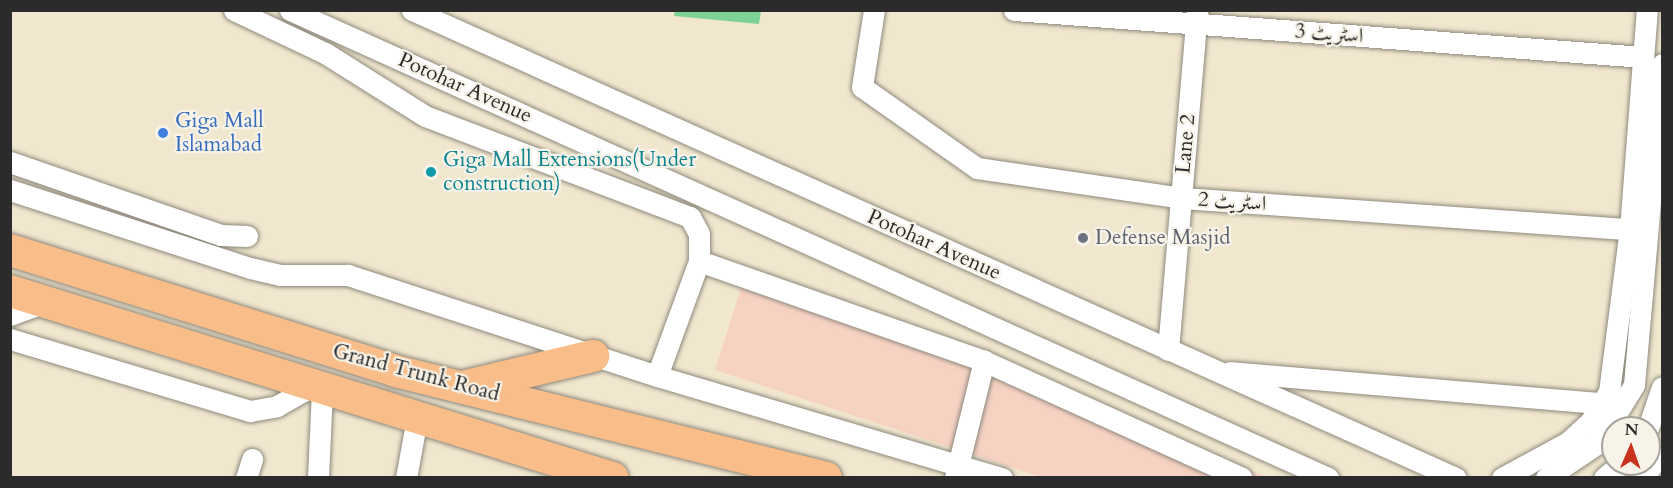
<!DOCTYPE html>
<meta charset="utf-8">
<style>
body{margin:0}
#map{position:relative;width:1673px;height:488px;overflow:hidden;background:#f1e7cf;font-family:Cardo,Amiri,serif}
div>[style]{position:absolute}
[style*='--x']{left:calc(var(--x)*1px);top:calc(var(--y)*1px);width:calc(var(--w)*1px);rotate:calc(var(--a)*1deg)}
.built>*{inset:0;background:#f6d2c3}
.green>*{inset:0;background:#7ed295}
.roads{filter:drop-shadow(0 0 2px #8e897d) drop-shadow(0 0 2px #8e897d)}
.minor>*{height:21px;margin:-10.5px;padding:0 10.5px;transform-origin:10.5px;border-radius:10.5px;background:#fff}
.highway>*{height:32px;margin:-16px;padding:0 16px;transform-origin:16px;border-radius:16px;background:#f8bd89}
.dots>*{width:16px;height:16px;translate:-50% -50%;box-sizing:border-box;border:3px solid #f7f3e8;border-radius:50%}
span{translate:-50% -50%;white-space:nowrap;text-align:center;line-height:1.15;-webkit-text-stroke:4.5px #f7f3e8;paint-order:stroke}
.street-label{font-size:21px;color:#2b2b2b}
.shop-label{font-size:21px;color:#366cbe}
.left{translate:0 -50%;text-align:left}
.culture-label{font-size:21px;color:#0d838f}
.worship-label{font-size:21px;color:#5b616d}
.frame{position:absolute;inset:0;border:12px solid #2b2b2b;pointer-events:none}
.north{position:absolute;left:1601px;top:416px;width:60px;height:60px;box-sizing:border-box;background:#f7f3e8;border:2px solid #a5a39c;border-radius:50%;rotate:2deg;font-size:16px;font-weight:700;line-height:24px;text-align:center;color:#2b2b2b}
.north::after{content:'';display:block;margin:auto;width:21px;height:27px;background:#c8321e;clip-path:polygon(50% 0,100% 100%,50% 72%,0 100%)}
</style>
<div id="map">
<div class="built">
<div style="clip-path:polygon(741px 288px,872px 326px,1267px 477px,1041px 477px,715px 370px)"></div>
</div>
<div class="green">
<div style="clip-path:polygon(675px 11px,675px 10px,761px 11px,759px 24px,674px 16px)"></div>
</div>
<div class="roads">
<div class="minor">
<div style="--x:234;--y:10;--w:101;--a:25.3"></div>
<div style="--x:325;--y:53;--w:118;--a:32.2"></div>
<div style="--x:425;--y:116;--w:284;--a:20.9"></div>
<div style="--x:690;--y:217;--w:19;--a:62"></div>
<div style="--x:699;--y:234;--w:27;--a:90"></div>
<div style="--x:699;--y:261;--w:122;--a:110.1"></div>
<div style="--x:290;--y:10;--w:1139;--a:24.27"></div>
<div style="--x:412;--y:10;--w:1144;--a:24.15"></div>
<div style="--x:874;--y:10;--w:78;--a:98.9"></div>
<div style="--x:862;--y:87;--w:141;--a:35.2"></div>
<div style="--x:977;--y:168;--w:207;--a:8.3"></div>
<div style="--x:1182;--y:198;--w:449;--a:4"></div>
<div style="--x:1014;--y:10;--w:631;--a:4.27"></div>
<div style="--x:10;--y:162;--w:223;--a:19.1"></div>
<div style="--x:221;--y:235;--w:26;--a:2"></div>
<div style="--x:10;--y:190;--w:252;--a:18"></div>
<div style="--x:250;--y:268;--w:31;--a:13"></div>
<div style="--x:280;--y:275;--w:68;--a:0"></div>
<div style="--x:348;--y:275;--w:325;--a:18.1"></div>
<div style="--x:657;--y:376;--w:360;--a:16.5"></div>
<div style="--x:699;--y:261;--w:302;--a:19.3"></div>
<div style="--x:984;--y:361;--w:283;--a:24.4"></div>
<div style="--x:10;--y:315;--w:38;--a:-20"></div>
<div style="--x:10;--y:339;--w:251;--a:16.7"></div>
<div style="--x:250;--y:411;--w:27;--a:-10"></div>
<div style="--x:277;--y:406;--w:40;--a:-29.7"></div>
<div style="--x:1168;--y:350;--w:341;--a:-85.1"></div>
<div style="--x:1230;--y:372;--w:374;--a:4.8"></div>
<div style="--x:1648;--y:428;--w:43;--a:-71.1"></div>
<div style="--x:246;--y:478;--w:20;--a:-72"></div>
<div style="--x:318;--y:478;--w:88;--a:-87.4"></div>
<div style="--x:406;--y:478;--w:61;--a:-79.6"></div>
<div style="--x:955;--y:478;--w:121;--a:-76.1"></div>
<div style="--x:1502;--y:478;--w:75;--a:-28.6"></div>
<div style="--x:1568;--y:442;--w:30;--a:-42"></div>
<div style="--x:1590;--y:422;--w:36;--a:-58"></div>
<div style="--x:1609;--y:392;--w:164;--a:-82.7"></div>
<div style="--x:1630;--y:229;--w:220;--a:-85.6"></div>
<div style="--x:1546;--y:478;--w:63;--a:-33.9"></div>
<div style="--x:1598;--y:443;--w:68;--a:-58.2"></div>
<div style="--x:1634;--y:385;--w:322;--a:-85"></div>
<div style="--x:1604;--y:478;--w:22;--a:-39"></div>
<div style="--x:1643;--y:478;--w:33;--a:-55"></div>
</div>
<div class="highway">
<div style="--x:10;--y:250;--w:404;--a:17.4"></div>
<div style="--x:395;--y:371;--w:444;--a:13.9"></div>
<div style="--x:10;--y:291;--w:631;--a:17.23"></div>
<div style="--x:462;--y:387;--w:135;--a:-13.3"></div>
</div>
</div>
<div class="dots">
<div style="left:163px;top:133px;background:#3f7fe0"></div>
<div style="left:431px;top:172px;background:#0f9aa8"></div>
<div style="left:1083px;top:238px;background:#6b7280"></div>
</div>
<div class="street-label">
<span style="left:1329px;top:34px;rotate:4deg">اسٹریٹ 3</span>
<span style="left:465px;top:88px;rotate:24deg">Potohar Avenue</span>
<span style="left:1186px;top:144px;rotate:-85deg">Lane 2</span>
<span style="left:1232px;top:202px;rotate:4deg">اسٹریٹ 2</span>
<span style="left:934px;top:245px;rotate:24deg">Potohar Avenue</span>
<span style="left:416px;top:373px;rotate:15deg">Grand Trunk Road</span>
</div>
<div class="shop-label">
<span class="left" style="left:175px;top:133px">Giga Mall<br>Islamabad</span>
</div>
<div class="culture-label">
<span class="left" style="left:443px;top:172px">Giga Mall Extensions(Under<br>construction)</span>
</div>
<div class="worship-label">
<span class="left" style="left:1095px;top:238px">Defense Masjid</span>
</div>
<div class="frame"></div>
<div class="north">N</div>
</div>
